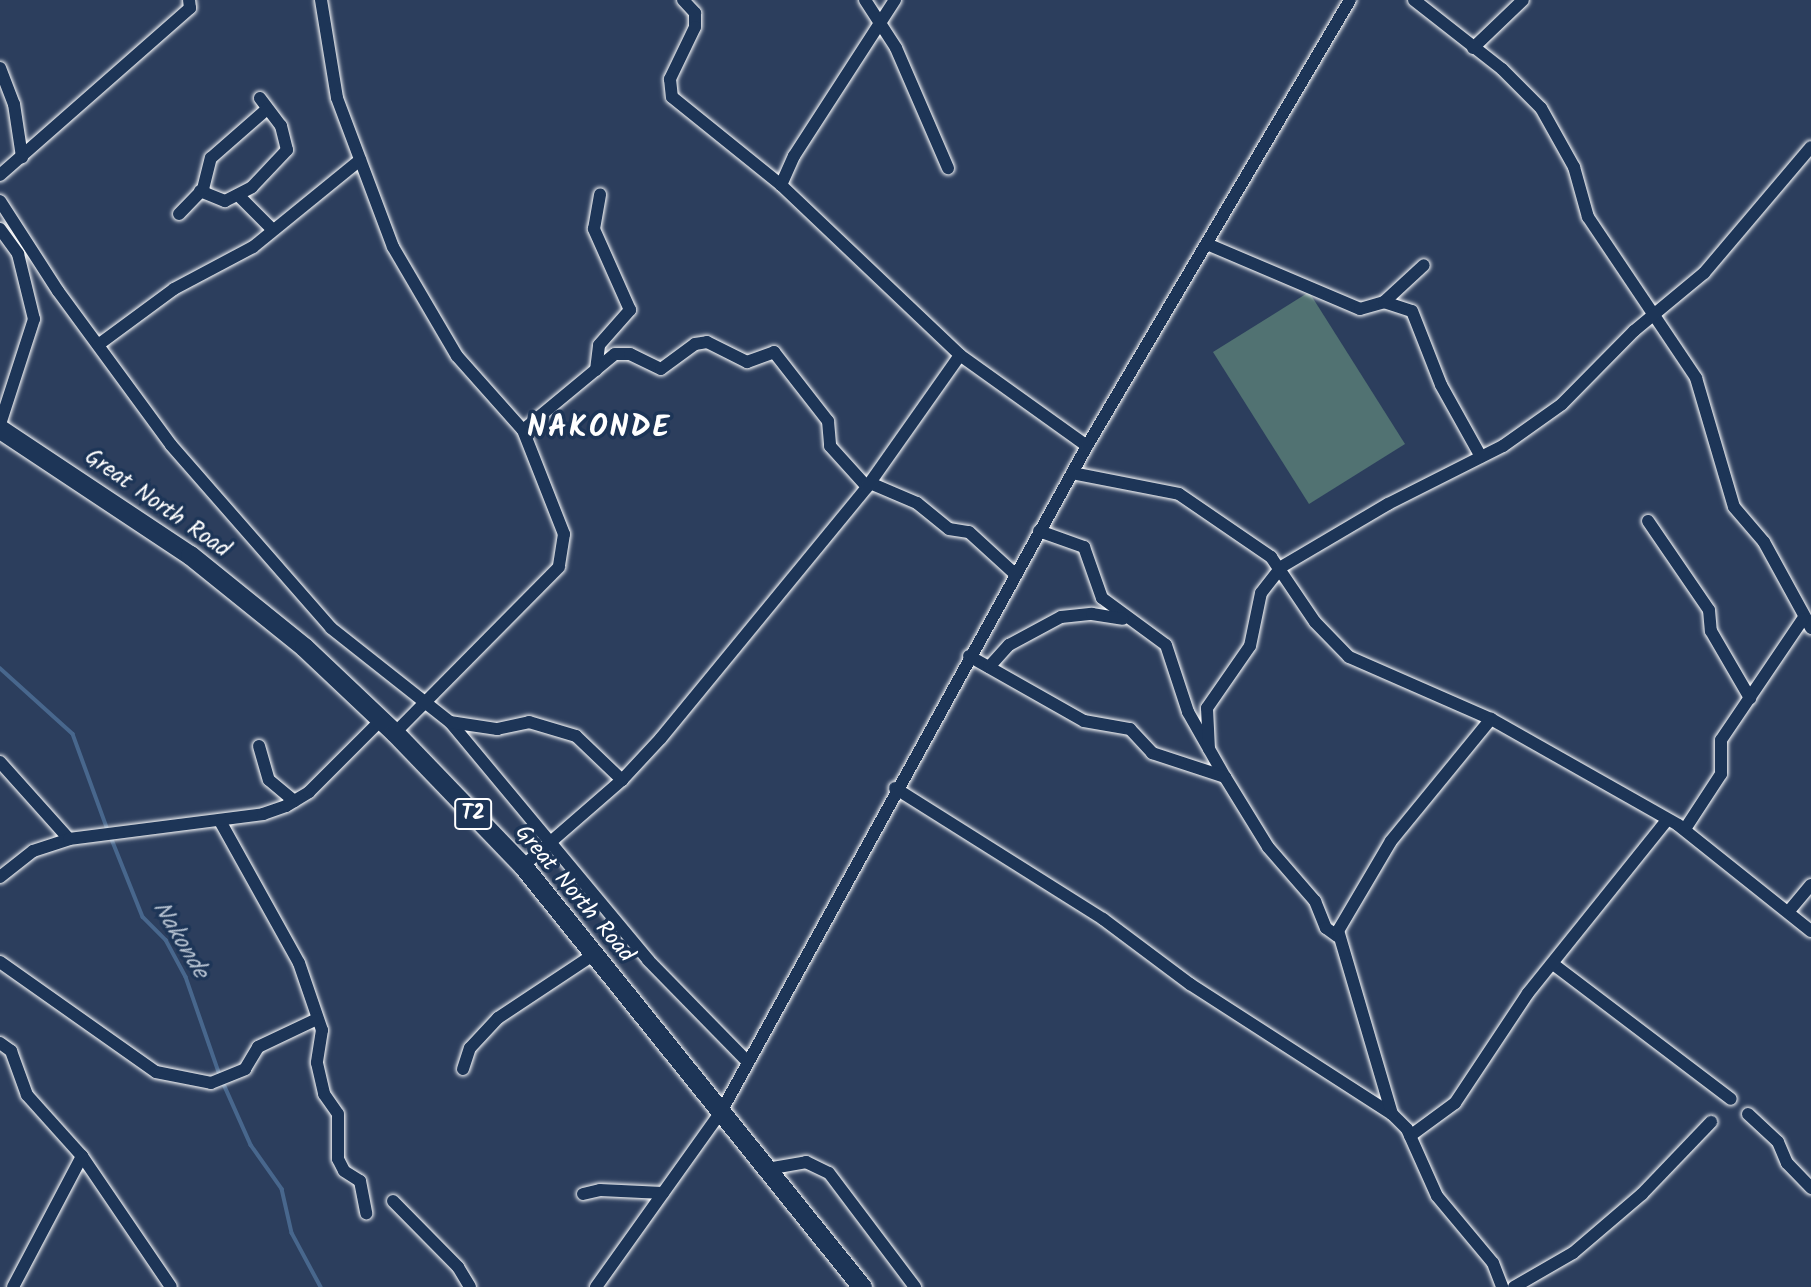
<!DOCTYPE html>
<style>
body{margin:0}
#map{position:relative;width:1811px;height:1287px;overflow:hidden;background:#2c3e5d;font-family:Kalam,sans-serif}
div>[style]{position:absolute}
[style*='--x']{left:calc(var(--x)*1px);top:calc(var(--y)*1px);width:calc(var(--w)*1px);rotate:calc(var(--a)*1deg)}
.green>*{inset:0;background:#517272}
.stream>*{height:3.5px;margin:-1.75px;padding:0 1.75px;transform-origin:1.75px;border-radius:1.75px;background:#48678d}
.roads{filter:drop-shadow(0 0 2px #fff) drop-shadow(0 0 2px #fff)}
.minor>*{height:12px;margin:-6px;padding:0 6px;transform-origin:6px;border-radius:6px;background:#1d3557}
.highway>*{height:19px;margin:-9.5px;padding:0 9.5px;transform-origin:9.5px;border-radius:9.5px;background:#1d3557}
span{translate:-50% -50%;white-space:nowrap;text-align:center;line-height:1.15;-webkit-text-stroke:7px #1d3557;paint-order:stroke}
.shield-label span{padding:2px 5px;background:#1d3557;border:2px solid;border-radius:5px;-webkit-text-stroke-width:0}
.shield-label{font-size:21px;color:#fff;font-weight:700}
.street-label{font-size:23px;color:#fff}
.water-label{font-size:24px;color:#b6c2d1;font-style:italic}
.district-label{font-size:30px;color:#fff;font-weight:700;letter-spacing:2px}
</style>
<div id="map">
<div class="green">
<div style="clip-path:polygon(1309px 292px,1405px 444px,1309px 504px,1213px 352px)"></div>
</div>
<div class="stream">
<div style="--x:0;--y:668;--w:98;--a:42.1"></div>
<div style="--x:73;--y:734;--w:102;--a:70"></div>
<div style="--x:111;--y:837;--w:86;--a:68.2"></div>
<div style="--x:143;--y:917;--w:33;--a:45"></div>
<div style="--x:166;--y:940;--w:42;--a:61.6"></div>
<div style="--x:186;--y:977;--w:104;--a:70.9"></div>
<div style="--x:223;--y:1082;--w:69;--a:66"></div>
<div style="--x:251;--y:1145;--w:54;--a:54.8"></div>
<div style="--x:282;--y:1189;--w:45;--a:77.2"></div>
<div style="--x:292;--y:1233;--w:61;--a:61.8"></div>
</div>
<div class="roads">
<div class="minor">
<div style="--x:321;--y:0;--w:99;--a:80.7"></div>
<div style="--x:337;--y:98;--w:159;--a:69.4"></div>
<div style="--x:393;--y:247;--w:126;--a:59.6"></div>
<div style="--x:457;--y:356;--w:99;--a:48.3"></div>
<div style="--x:523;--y:430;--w:112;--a:68.5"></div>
<div style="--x:564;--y:534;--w:33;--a:99"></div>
<div style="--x:559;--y:567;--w:233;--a:134.7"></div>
<div style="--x:683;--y:0;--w:18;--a:47"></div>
<div style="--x:695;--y:13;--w:14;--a:90"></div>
<div style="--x:695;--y:27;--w:58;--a:115.7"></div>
<div style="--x:670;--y:79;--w:18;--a:84"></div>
<div style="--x:672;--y:97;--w:140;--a:38.9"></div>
<div style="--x:781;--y:185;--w:247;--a:43.5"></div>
<div style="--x:960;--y:355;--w:156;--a:35.6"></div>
<div style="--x:865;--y:0;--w:57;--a:57.1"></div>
<div style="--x:896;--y:48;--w:131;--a:66.6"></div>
<div style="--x:1414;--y:0;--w:112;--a:38.1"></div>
<div style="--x:1502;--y:69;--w:55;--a:45"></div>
<div style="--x:1541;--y:108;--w:68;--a:60.8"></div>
<div style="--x:1574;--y:167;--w:52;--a:74.4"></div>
<div style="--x:1588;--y:217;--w:194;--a:56.1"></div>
<div style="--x:1696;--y:378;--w:134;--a:73.6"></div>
<div style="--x:1734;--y:507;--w:46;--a:49.4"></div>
<div style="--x:1764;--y:542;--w:98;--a:61.3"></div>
<div style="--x:1473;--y:48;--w:69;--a:-43.8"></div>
<div style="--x:0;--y:68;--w:39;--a:69"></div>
<div style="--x:14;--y:104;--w:54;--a:81.4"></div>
<div style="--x:0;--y:175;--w:253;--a:-41.3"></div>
<div style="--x:190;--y:8;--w:8;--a:-97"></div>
<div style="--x:781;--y:185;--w:32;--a:-66"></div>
<div style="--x:794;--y:156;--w:186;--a:-57.1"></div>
<div style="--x:200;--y:191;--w:27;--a:22"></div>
<div style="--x:225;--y:201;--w:30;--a:-27"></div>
<div style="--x:252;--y:187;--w:51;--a:-46.6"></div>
<div style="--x:287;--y:150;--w:25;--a:-104"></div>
<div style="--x:281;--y:126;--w:35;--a:-127"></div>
<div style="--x:238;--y:195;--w:49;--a:45"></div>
<div style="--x:0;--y:201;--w:107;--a:57.2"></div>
<div style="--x:58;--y:291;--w:191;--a:53.7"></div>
<div style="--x:171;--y:445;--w:243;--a:48.8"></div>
<div style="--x:331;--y:628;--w:152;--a:38.3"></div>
<div style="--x:450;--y:722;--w:310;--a:50.2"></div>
<div style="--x:648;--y:960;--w:143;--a:45.6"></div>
<div style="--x:179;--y:214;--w:35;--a:-46"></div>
<div style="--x:203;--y:189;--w:32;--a:-76"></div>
<div style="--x:211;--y:158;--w:74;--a:-41.2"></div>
<div style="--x:0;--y:229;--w:31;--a:54"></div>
<div style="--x:18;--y:254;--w:67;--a:76.2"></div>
<div style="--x:34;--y:319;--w:110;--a:107.9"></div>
<div style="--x:1207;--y:244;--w:166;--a:23"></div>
<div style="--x:1360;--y:309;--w:25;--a:-16"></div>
<div style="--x:1384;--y:302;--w:54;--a:-42.8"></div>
<div style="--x:1384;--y:302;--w:29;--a:18"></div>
<div style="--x:1412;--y:311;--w:79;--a:68.6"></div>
<div style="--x:1441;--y:385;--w:82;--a:60.9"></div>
<div style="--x:98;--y:345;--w:94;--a:-36.4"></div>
<div style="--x:174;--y:289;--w:89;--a:-28"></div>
<div style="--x:253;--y:247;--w:138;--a:-39.1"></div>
<div style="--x:596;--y:370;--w:25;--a:-83"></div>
<div style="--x:599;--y:345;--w:47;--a:-48.5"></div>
<div style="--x:630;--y:310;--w:89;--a:-114"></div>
<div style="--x:594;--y:229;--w:35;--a:-80"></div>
<div style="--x:523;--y:430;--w:119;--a:-39.6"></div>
<div style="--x:615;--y:354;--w:15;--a:0"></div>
<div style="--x:630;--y:354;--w:34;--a:26"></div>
<div style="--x:661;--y:369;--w:42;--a:-36.3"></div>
<div style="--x:695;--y:344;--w:12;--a:-9"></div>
<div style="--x:707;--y:342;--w:45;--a:26.6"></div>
<div style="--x:747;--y:362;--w:29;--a:-20"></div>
<div style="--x:774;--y:352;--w:88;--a:52"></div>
<div style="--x:828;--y:421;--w:25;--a:85"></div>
<div style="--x:830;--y:446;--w:55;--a:47.9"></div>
<div style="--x:1072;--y:473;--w:109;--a:11.1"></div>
<div style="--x:1179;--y:494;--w:112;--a:34.4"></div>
<div style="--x:1271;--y:557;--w:78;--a:55.9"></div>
<div style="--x:1315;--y:622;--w:49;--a:45.8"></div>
<div style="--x:1349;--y:657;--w:155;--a:23.6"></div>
<div style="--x:1491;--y:719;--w:215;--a:29.5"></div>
<div style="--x:1678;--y:825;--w:170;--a:38.6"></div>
<div style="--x:870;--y:483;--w:51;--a:23.1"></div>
<div style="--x:917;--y:503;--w:41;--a:39.1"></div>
<div style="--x:949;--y:529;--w:20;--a:9"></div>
<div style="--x:969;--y:532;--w:62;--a:42.4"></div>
<div style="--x:1648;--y:521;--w:108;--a:55.6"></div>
<div style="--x:1709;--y:610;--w:21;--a:85"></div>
<div style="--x:1711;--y:631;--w:78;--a:59.8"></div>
<div style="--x:1039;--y:531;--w:48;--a:19.6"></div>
<div style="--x:1084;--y:547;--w:54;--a:70.6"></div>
<div style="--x:1102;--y:598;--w:79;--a:36.3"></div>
<div style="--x:1166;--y:645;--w:71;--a:71.8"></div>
<div style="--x:1188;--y:712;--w:75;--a:60.4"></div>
<div style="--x:1225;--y:777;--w:82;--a:58.4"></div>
<div style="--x:1268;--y:847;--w:72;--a:49"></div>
<div style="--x:1315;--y:901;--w:29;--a:68"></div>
<div style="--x:1326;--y:928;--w:14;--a:36"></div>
<div style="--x:969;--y:656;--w:132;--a:29.5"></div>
<div style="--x:1084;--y:721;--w:47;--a:9.9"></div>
<div style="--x:1130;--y:729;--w:33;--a:47"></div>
<div style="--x:1152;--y:753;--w:77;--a:18.2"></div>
<div style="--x:989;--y:667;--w:30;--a:-48"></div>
<div style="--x:1009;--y:645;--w:59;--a:-28.3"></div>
<div style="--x:1061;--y:617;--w:31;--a:-6"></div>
<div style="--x:1092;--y:614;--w:31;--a:9"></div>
<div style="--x:450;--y:722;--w:48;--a:8.5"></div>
<div style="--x:497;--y:729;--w:33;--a:-12"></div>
<div style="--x:529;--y:722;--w:49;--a:16.6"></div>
<div style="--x:576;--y:736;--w:64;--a:43.7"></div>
<div style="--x:259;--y:746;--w:35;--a:74"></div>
<div style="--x:269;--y:780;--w:33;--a:40"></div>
<div style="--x:1209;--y:749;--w:41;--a:-92.8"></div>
<div style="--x:1207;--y:708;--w:75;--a:-55.3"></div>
<div style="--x:1250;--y:646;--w:54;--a:-78.3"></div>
<div style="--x:1261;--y:593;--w:33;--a:-52"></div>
<div style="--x:1281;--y:567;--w:124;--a:-30.5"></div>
<div style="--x:1388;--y:504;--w:129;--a:-26.8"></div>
<div style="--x:1503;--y:446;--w:72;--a:-35.4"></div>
<div style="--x:1562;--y:404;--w:103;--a:-45.4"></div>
<div style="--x:1634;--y:331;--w:91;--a:-39.6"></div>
<div style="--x:1704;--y:273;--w:165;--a:-49.7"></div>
<div style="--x:0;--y:762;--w:103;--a:48.1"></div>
<div style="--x:895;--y:788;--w:246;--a:32.2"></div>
<div style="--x:1103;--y:919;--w:109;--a:36.8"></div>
<div style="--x:1190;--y:984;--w:240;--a:32.8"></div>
<div style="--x:1392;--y:1114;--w:21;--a:45"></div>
<div style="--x:1407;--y:1129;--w:73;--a:65.9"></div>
<div style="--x:1437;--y:1196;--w:87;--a:50.1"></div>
<div style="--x:1493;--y:1263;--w:26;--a:69"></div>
<div style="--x:220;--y:821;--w:162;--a:60.9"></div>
<div style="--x:299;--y:963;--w:71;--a:71.1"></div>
<div style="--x:322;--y:1030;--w:33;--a:99"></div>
<div style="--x:317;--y:1063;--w:32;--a:77"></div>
<div style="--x:324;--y:1094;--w:24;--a:55"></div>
<div style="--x:338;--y:1114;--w:45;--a:90"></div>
<div style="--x:338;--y:1159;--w:13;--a:63"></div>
<div style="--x:344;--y:1171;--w:19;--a:32"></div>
<div style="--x:360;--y:1181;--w:33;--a:79"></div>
<div style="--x:1685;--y:829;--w:66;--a:-56.8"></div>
<div style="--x:1721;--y:774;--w:34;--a:-90"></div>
<div style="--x:1721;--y:740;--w:146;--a:-55.9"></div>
<div style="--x:523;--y:866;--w:131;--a:-41"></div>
<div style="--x:622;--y:780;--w:57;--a:-47.1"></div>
<div style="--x:661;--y:738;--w:325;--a:-50.6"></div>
<div style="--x:867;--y:487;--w:161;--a:-54.8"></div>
<div style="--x:0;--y:877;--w:42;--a:-38.2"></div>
<div style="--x:33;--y:851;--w:38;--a:-18"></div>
<div style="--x:69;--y:839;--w:196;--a:-7.3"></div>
<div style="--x:263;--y:814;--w:24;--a:-19"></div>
<div style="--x:286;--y:806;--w:27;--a:-31"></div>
<div style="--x:309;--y:792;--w:102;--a:-45"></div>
<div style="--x:1789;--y:911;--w:34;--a:-50"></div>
<div style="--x:0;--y:962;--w:191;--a:35.2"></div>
<div style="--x:156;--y:1072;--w:56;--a:11.3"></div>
<div style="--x:211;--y:1083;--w:37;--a:-22"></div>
<div style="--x:245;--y:1069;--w:26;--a:-59"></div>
<div style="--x:258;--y:1047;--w:65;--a:-25.4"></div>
<div style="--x:1553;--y:964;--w:223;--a:37.2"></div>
<div style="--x:0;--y:1043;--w:14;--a:36"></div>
<div style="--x:11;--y:1051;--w:47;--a:70"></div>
<div style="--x:27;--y:1095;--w:82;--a:48"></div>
<div style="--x:82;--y:1156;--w:158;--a:55.8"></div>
<div style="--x:463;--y:1069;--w:22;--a:-72"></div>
<div style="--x:470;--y:1048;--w:41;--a:-47"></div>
<div style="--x:498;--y:1018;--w:114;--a:-33.6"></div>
<div style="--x:1392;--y:1114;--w:191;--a:-106.4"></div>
<div style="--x:1338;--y:931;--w:104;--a:-59.5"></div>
<div style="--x:1391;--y:841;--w:158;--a:-50.7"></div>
<div style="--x:1748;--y:1114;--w:41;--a:43"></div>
<div style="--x:1778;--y:1142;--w:23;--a:67"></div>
<div style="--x:1787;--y:1163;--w:35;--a:46"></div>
<div style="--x:1410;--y:1136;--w:56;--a:-36.3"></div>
<div style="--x:1455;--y:1103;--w:132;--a:-56.4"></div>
<div style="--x:1528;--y:993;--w:222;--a:-51.2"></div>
<div style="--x:767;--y:1169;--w:40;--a:-10"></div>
<div style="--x:806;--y:1162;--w:25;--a:26"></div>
<div style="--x:829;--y:1173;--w:143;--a:53"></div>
<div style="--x:583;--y:1194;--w:17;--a:-13"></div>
<div style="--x:600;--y:1190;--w:63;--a:2.7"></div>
<div style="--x:393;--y:1201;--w:93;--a:45.4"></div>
<div style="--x:458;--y:1267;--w:23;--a:59"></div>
<div style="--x:13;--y:1287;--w:148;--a:-62.2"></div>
<div style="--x:596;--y:1287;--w:215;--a:-54.5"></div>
<div style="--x:721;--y:1112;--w:760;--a:-61.21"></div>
<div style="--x:1087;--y:446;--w:518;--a:-59.47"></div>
<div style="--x:1514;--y:1287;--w:68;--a:-30"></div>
<div style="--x:1573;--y:1253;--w:91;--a:-40.5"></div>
<div style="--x:1642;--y:1194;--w:100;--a:-46.2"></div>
</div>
<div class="highway">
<div style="--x:0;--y:429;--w:228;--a:33.6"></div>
<div style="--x:190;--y:555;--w:146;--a:38.9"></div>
<div style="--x:304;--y:647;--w:125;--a:43.4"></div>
<div style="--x:395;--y:733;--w:185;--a:46.1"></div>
<div style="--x:523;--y:866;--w:541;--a:51.16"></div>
</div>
</div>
<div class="shield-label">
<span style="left:473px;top:814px">T2</span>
</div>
<div class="street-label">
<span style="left:157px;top:504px;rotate:35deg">Great North Road</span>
<span style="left:574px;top:894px;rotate:50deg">Great North Road</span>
</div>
<div class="water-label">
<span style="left:180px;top:940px;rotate:59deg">Nakonde</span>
</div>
<div class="district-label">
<span style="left:599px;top:428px">NAKONDE</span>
</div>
</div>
